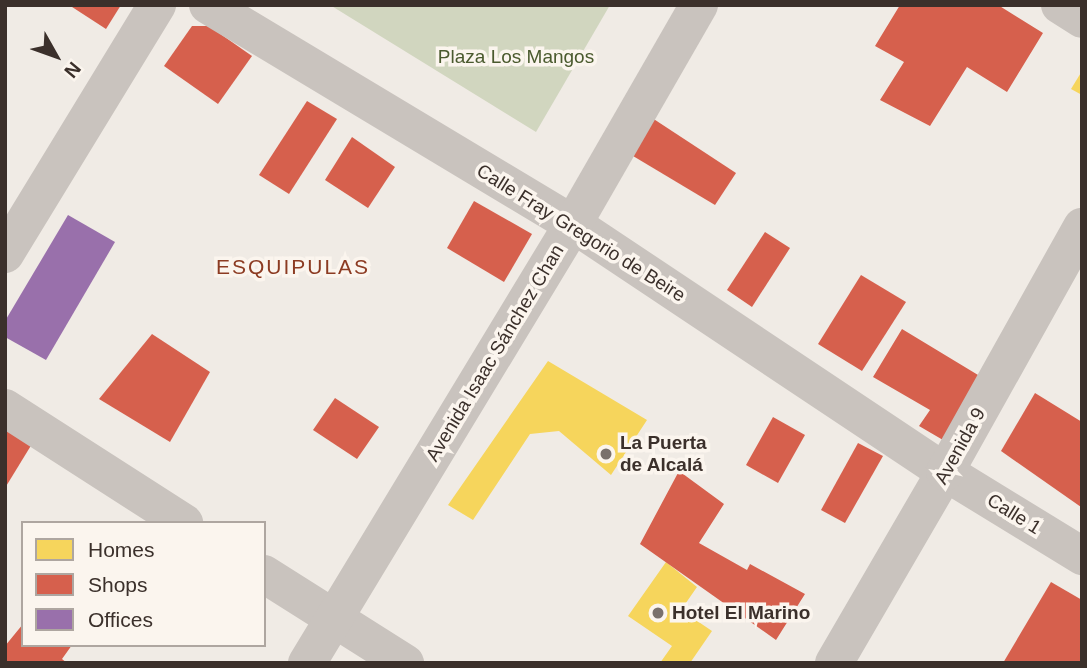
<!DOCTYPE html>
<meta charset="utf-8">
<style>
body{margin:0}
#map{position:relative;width:1087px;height:668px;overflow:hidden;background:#f0ebe5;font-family:Arial,sans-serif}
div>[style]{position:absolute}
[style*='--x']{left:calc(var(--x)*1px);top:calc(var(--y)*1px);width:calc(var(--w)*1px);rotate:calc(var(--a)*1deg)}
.green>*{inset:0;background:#d1d6bf}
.homes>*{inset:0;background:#f6d55c}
.shops>*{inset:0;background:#d6604d}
.offices>*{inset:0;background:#9970ab}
.minor>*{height:38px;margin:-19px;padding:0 19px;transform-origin:19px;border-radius:19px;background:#c9c3be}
.dots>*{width:19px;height:19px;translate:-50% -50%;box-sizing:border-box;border:4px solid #fbf5ee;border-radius:50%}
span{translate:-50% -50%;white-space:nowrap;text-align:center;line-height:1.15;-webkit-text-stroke:7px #fbf5ee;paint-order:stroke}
.park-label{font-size:19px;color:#4a5a2e}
.street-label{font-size:19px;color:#3b302b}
.poi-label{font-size:19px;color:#3b302b;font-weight:700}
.left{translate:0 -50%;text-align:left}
.neighbourhood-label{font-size:21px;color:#8c3b22;letter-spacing:2px}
.frame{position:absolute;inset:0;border:7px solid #3b302b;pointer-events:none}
.legend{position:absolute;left:21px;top:521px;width:245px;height:126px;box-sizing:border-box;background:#fbf5ee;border:2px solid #aea6a0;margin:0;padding:9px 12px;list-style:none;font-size:21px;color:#3b302b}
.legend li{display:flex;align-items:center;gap:14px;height:35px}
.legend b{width:35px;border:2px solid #aea6a0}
.north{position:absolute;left:21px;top:21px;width:70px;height:70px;-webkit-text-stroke:5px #fbf5ee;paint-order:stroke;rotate:130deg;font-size:19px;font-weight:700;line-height:28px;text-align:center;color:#3b302b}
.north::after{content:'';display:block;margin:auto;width:24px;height:32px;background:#3b302b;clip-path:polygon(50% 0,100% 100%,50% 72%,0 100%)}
</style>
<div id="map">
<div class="green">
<div style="clip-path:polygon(330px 5px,610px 5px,536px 132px)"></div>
</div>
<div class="homes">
<div style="clip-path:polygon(1082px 71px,1082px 95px,1071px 89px)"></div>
<div style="clip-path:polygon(548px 361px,647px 420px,611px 475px,559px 431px,530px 434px,473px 520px,448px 505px)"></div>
<div style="clip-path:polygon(666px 562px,697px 587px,681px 610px,712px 631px,690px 663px,660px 663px,672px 646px,628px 616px)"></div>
</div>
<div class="shops">
<div style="clip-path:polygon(69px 5px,121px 5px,106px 29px)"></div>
<div style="clip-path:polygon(900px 5px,998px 5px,1043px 33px,1007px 92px,967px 67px,930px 126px,880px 100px,904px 62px,875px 46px)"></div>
<div style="clip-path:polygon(192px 26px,209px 26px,252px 56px,218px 104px,164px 66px)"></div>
<div style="clip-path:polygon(307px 101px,337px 119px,289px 194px,259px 175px)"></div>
<div style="clip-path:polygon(643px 112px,736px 173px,715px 205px,623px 150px)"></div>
<div style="clip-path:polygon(352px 137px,395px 167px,368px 208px,325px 180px)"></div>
<div style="clip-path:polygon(474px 201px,532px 234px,504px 282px,447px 248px)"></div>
<div style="clip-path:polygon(765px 232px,790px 248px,752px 307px,727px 290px)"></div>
<div style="clip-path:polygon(861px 275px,906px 302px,862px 371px,818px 344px)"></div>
<div style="clip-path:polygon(902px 329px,983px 378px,943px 440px,919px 426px,930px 410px,873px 377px)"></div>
<div style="clip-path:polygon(152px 334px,210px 372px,170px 442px,99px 399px)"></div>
<div style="clip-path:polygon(1035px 393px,1082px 422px,1081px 507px,1001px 451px)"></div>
<div style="clip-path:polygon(335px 398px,379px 427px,357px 459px,313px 430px)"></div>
<div style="clip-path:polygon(773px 417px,805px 435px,778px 483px,746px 465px)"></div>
<div style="clip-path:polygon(5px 421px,35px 439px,5px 488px)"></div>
<div style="clip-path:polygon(858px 443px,883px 456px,845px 523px,821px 510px)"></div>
<div style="clip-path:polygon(679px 471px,724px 504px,699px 543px,747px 570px,750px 564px,805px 594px,776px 640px,640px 544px)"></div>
<div style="clip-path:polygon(1051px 582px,1082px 600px,1082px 663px,1003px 663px)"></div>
<div style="clip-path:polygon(23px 624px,23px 645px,72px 645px,62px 659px,67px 663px,5px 663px,5px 646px)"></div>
</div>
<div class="offices">
<div style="clip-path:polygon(68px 215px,115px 242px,46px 360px,5px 337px,5px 321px)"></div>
</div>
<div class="minor">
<div style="--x:208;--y:5;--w:426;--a:31"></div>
<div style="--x:573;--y:224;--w:447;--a:33.7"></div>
<div style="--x:945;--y:472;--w:161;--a:31.5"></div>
<div style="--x:1060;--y:5;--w:26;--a:32"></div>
<div style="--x:5;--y:254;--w:292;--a:-58.6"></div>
<div style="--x:5;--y:408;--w:213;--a:32.7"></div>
<div style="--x:264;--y:574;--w:167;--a:32.3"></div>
<div style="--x:307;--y:663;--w:513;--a:-58.79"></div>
<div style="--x:573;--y:224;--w:253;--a:-60.1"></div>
<div style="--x:834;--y:663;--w:221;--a:-59.8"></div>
<div style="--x:945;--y:472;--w:281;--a:-60.8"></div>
</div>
<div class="dots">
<div style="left:606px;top:454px;background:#7a716c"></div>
<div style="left:658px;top:613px;background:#7a716c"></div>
</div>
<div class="park-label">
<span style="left:516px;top:57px">Plaza Los Mangos</span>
</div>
<div class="street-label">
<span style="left:581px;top:233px;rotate:32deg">Calle Fray Gregorio de Beire</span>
<span style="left:495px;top:353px;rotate:-59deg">Avenida Isaac Sánchez Chan</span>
<span style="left:960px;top:446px;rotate:-61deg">Avenida 9</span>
<span style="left:1014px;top:514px;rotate:32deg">Calle 1</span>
</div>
<div class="poi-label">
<span class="left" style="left:620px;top:454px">La Puerta<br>de Alcalá</span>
<span class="left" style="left:672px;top:613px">Hotel El Marino</span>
</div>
<div class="neighbourhood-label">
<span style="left:293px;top:267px">ESQUIPULAS</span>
</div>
<div class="frame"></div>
<ul class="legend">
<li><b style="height:19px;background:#f6d55c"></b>Homes</li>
<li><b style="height:19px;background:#d6604d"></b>Shops</li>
<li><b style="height:19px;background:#9970ab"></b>Offices</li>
</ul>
<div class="north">N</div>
</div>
